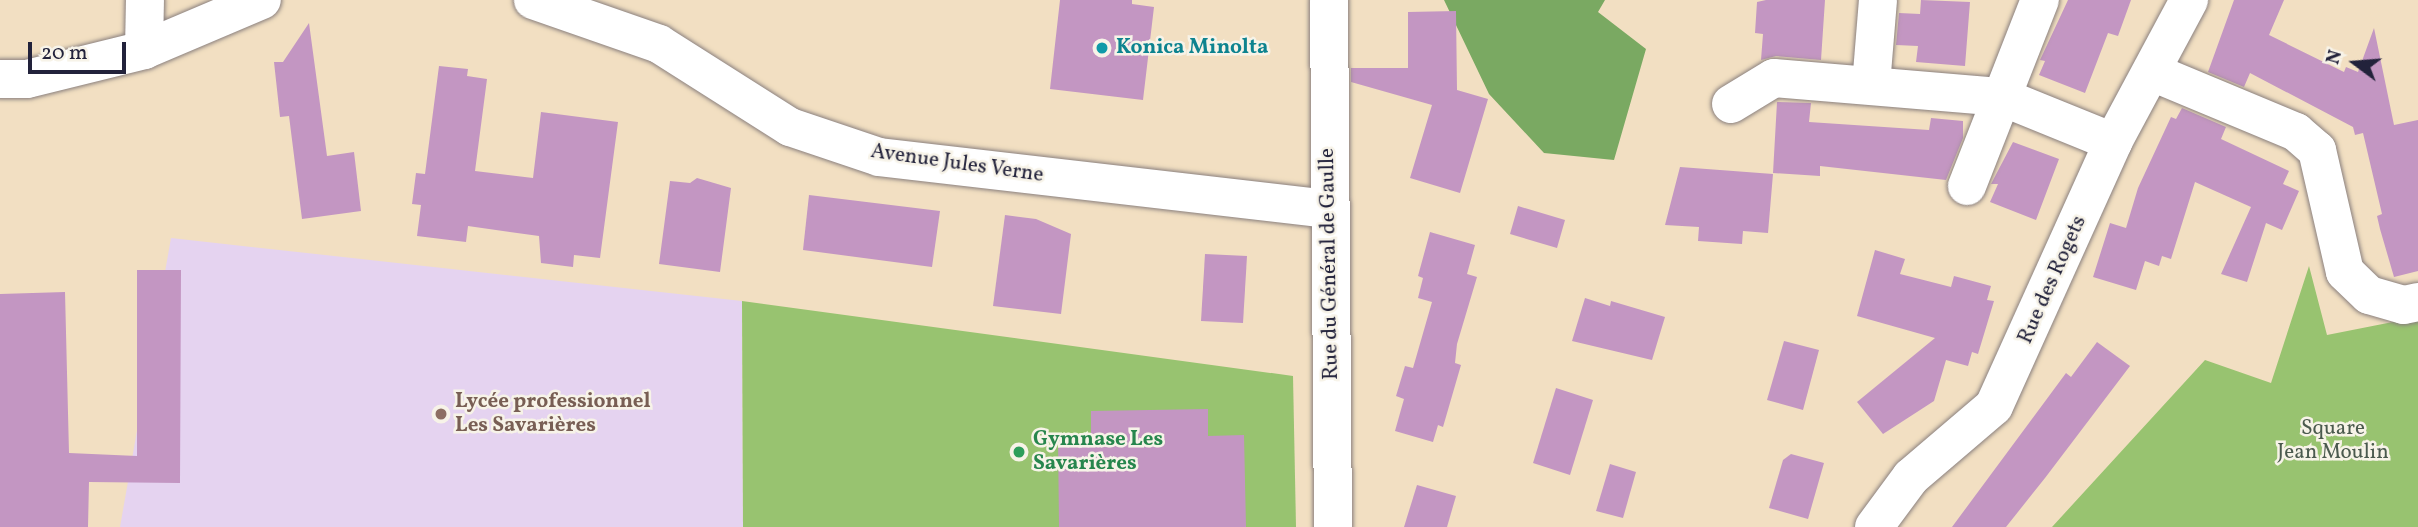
<!DOCTYPE html>
<meta charset="utf-8">
<style>
body{margin:0}
#map{position:relative;width:2418px;height:527px;overflow:hidden;background:#f2dfc2;font-family:Vollkorn,serif}
div>[style]{position:absolute}
[style*='--x']{left:calc(var(--x)*1px);top:calc(var(--y)*1px);width:calc(var(--w)*1px);rotate:calc(var(--a)*1deg)}
.built>*{inset:0;background:#e5d3f0}
.green>*{inset:0;background:#98c370}
.forest>*{inset:0;background:#7aa962}
.building>*{inset:0;background:#c396c2}
.roads{filter:drop-shadow(0 0 2px #8a807e) drop-shadow(0 0 2px #8a807e)}
.minor>*{height:38px;margin:-19px;padding:0 19px;transform-origin:19px;border-radius:19px;background:#fff}
.dots>*{width:19px;height:19px;translate:-50% -50%;box-sizing:border-box;border:4px solid #f7f3e8;border-radius:50%}
span{translate:-50% -50%;white-space:nowrap;text-align:center;line-height:1.15;-webkit-text-stroke:5px #f7f3e8;paint-order:stroke}
.culture-label{font-size:21px;color:#0d838f;font-weight:700}
.left{translate:0 -50%;text-align:left}
.street-label{font-size:21px;color:#22223b}
.education-label{font-size:21px;color:#785e54;font-weight:700}
.park-label{font-size:21px;color:#4b5a4e}
.leisure-label{font-size:21px;color:#27864d;font-weight:700}
.north{position:absolute;left:2320px;top:28px;width:70px;height:70px;-webkit-text-stroke:5px #f7f3e8;paint-order:stroke;rotate:286deg;font-size:19px;font-weight:700;line-height:28px;text-align:center;color:#22223b}
.north::after{content:'';display:block;margin:auto;width:24px;height:32px;background:#22223b;clip-path:polygon(50% 0,100% 100%,50% 72%,0 100%)}
.scale{position:absolute;left:28px;top:42px;width:98px;height:32px;box-sizing:border-box;border:4px solid #22223b;border-top:0;padding-left:9px;font-size:21px;line-height:24px;white-space:nowrap;color:#22223b;-webkit-text-stroke:5px #f7f3e8;paint-order:stroke}
</style>
<div id="map">
<div class="built">
<div style="clip-path:polygon(171px 238px,742px 301px,743px 527px,120px 527px)"></div>
</div>
<div class="green">
<div style="clip-path:polygon(2309px 266px,2327px 335px,2418px 317px,2418px 527px,2052px 527px,2205px 360px,2271px 383px)"></div>
<div style="clip-path:polygon(742px 301px,1293px 376px,1296px 527px,743px 527px)"></div>
</div>
<div class="forest">
<div style="clip-path:polygon(1444px 0,1605px 0,1598px 12px,1646px 49px,1614px 160px,1544px 153px,1489px 94px)"></div>
</div>
<div class="building">
<div style="clip-path:polygon(1060px 0,1132px 0,1132px 4px,1154px 7px,1143px 100px,1050px 89px)"></div>
<div style="clip-path:polygon(1766px 0,1825px 0,1821px 60px,1776px 56px,1761px 60px,1763px 34px,1755px 33px,1757px 2px)"></div>
<div style="clip-path:polygon(1921px 0,1970px 2px,1965px 66px,1916px 62px,1918px 46px,1896px 45px,1899px 13px,1920px 14px)"></div>
<div style="clip-path:polygon(2068px 0,2131px 0,2118px 36px,2108px 33px,2085px 93px,2039px 75px,2045px 61px,2040px 60px)"></div>
<div style="clip-path:polygon(2234px 0,2284px 0,2269px 35px,2344px 72px,2346px 67px,2358px 72px,2374px 28px,2394px 125px,2418px 120px,2418px 271px,2394px 277px,2380px 229px,2377px 216px,2382px 214px,2363px 133px,2355px 135px,2353px 127px,2250px 73px,2244px 87px,2208px 72px)"></div>
<div style="clip-path:polygon(1456px 11px,1457px 90px,1488px 99px,1460px 193px,1410px 178px,1432px 105px,1351px 82px,1351px 68px,1408px 68px,1408px 12px)"></div>
<div style="clip-path:polygon(309px 23px,327px 156px,354px 152px,361px 211px,302px 219px,289px 116px,280px 117px,274px 62px,283px 62px)"></div>
<div style="clip-path:polygon(439px 66px,468px 69px,467px 76px,487px 79px,475px 171px,533px 178px,541px 112px,618px 122px,600px 258px,574px 255px,573px 267px,541px 263px,539px 236px,468px 226px,466px 242px,417px 236px,421px 205px,412px 204px,416px 173px,425px 174px)"></div>
<div style="clip-path:polygon(1777px 102px,1811px 103px,1809px 122px,1929px 130px,1931px 118px,1963px 121px,1963px 138px,1946px 180px,1820px 166px,1820px 176px,1773px 173px)"></div>
<div style="clip-path:polygon(2182px 108px,2226px 127px,2221px 139px,2289px 171px,2283px 184px,2299px 191px,2282px 230px,2266px 223px,2247px 282px,2221px 274px,2251px 207px,2195px 182px,2171px 259px,2162px 256px,2159px 266px,2145px 261px,2136px 290px,2093px 277px,2110px 223px,2126px 228px,2138px 188px,2171px 117px,2176px 119px)"></div>
<div style="clip-path:polygon(2013px 142px,2059px 159px,2036px 220px,1990px 202px,1998px 184px,1991px 184px)"></div>
<div style="clip-path:polygon(1680px 167px,1773px 174px,1768px 233px,1743px 231px,1742px 244px,1698px 241px,1699px 227px,1665px 225px)"></div>
<div style="clip-path:polygon(697px 178px,731px 188px,720px 272px,659px 264px,670px 181px,690px 183px)"></div>
<div style="clip-path:polygon(809px 195px,940px 211px,932px 267px,803px 250px)"></div>
<div style="clip-path:polygon(1518px 206px,1565px 220px,1557px 248px,1510px 234px)"></div>
<div style="clip-path:polygon(1005px 215px,1036px 219px,1071px 234px,1061px 314px,993px 306px)"></div>
<div style="clip-path:polygon(1430px 232px,1475px 245px,1467px 274px,1477px 277px,1457px 344px,1455px 363px,1461px 365px,1443px 427px,1438px 425px,1433px 442px,1395px 431px,1404px 399px,1396px 396px,1405px 366px,1413px 368px,1432px 302px,1418px 298px,1423px 278px,1418px 276px)"></div>
<div style="clip-path:polygon(1875px 250px,1905px 259px,1900px 274px,1951px 287px,1954px 276px,1991px 286px,1987px 300px,1994px 301px,1978px 354px,1972px 352px,1968px 366px,1946px 360px,1934px 401px,1883px 434px,1857px 402px,1935px 338px,1857px 316px)"></div>
<div style="clip-path:polygon(1205px 254px,1247px 256px,1243px 323px,1201px 321px)"></div>
<div style="clip-path:polygon(137px 270px,181px 270px,180px 483px,89px 482px,88px 527px,0 527px,0 294px,65px 292px,69px 453px,137px 456px)"></div>
<div style="clip-path:polygon(1585px 298px,1610px 306px,1611px 301px,1665px 317px,1652px 360px,1572px 341px)"></div>
<div style="clip-path:polygon(1784px 341px,1819px 350px,1803px 410px,1767px 400px)"></div>
<div style="clip-path:polygon(2097px 342px,2130px 366px,2045px 478px,2006px 527px,1952px 527px,2066px 373px,2071px 377px)"></div>
<div style="clip-path:polygon(1556px 388px,1593px 400px,1570px 475px,1533px 463px)"></div>
<div style="clip-path:polygon(1208px 409px,1208px 436px,1244px 435px,1246px 527px,1059px 527px,1058px 436px,1091px 435px,1091px 411px)"></div>
<div style="clip-path:polygon(1791px 454px,1824px 463px,1808px 519px,1769px 508px,1783px 460px)"></div>
<div style="clip-path:polygon(1610px 464px,1636px 472px,1623px 518px,1596px 511px)"></div>
<div style="clip-path:polygon(1417px 485px,1456px 496px,1447px 527px,1404px 527px)"></div>
</div>
<div class="roads">
<div class="minor">
<div style="--x:533;--y:0;--w:133;--a:19.2"></div>
<div style="--x:659;--y:44;--w:155;--a:32.4"></div>
<div style="--x:790;--y:127;--w:94;--a:18.6"></div>
<div style="--x:879;--y:157;--w:454;--a:6.6"></div>
<div style="--x:1329;--y:0;--w:527;--a:89.57"></div>
<div style="--x:144;--y:50;--w:50;--a:-88.9"></div>
<div style="--x:2152;--y:72;--w:156;--a:22.6"></div>
<div style="--x:2296;--y:132;--w:28;--a:41"></div>
<div style="--x:2317;--y:150;--w:125;--a:77.1"></div>
<div style="--x:2345;--y:272;--w:33;--a:44"></div>
<div style="--x:2369;--y:295;--w:36;--a:16"></div>
<div style="--x:2404;--y:305;--w:14;--a:-12"></div>
<div style="--x:0;--y:79;--w:27;--a:0"></div>
<div style="--x:27;--y:79;--w:121;--a:-13.9"></div>
<div style="--x:144;--y:50;--w:128;--a:-23"></div>
<div style="--x:1871;--y:85;--w:85;--a:-85.3"></div>
<div style="--x:1731;--y:104;--w:50;--a:-31.2"></div>
<div style="--x:1774;--y:78;--w:229;--a:4.8"></div>
<div style="--x:2002;--y:97;--w:120;--a:22.1"></div>
<div style="--x:1967;--y:186;--w:200;--a:-68.6"></div>
<div style="--x:1874;--y:527;--w:62;--a:-53.5"></div>
<div style="--x:1911;--y:477;--w:109;--a:-40.5"></div>
<div style="--x:1994;--y:406;--w:290;--a:-65.7"></div>
<div style="--x:2113;--y:142;--w:161;--a:-61.8"></div>
</div>
</div>
<div class="dots">
<div style="left:1102px;top:48px;background:#0f9aa8"></div>
<div style="left:441px;top:414px;background:#8d6e63"></div>
<div style="left:1019px;top:452px;background:#2e9e5b"></div>
</div>
<div class="culture-label">
<span class="left" style="left:1116px;top:48px">Konica Minolta</span>
</div>
<div class="street-label">
<span style="left:957px;top:164px;rotate:8deg">Avenue Jules Verne</span>
<span style="left:1330px;top:264px;rotate:-91deg">Rue du Général de Gaulle</span>
<span style="left:2053px;top:280px;rotate:-66deg">Rue des Rogets</span>
</div>
<div class="education-label">
<span class="left" style="left:455px;top:414px">Lycée professionnel<br>Les Savarières</span>
</div>
<div class="park-label">
<span style="left:2333px;top:441px">Square<br>Jean Moulin</span>
</div>
<div class="leisure-label">
<span class="left" style="left:1033px;top:452px">Gymnase Les<br>Savarières</span>
</div>
<div class="north">N</div>
<div class="scale">20 m</div>
</div>
